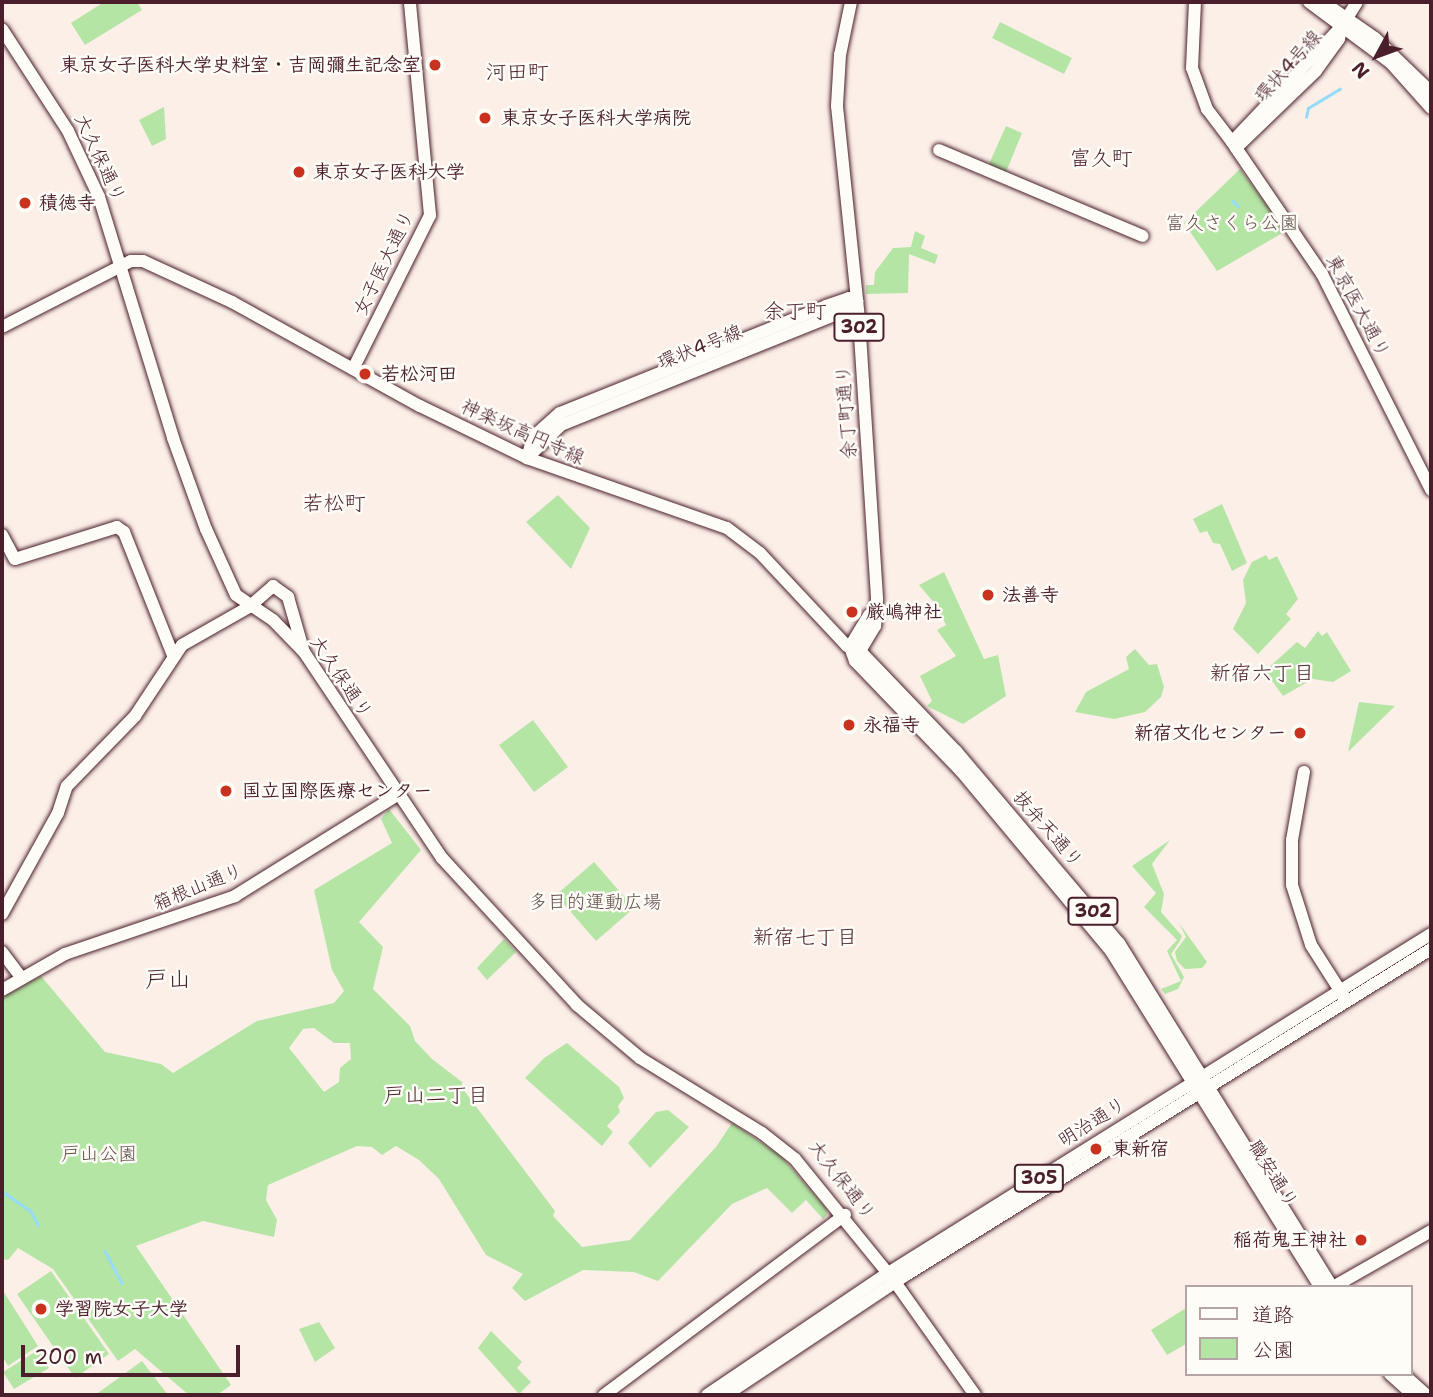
<!DOCTYPE html>
<meta charset="utf-8">
<style>
body{margin:0}
#map{position:relative;width:1433px;height:1397px;overflow:hidden;background:#fcefe8;font-family:"Shantell Sans","Klee One",sans-serif}
div>[style]{position:absolute}
[style*='--x']{left:calc(var(--x)*1px);top:calc(var(--y)*1px);width:calc(var(--w)*1px);rotate:calc(var(--a)*1deg)}
.green>*{inset:0;background:#b4e5a5}
.stream>*{height:2.5px;margin:-1.25px;padding:0 1.25px;transform-origin:1.25px;border-radius:1.25px;background:#96dcf8}
.roads{filter:drop-shadow(0 0 2px #4a1f2b) drop-shadow(0 0 2px #4a1f2b)}
.secondary>*{height:12px;margin:-6px;padding:0 6px;transform-origin:6px;border-radius:6px;background:#fdfcf7}
.primary>*{height:12px;margin:-6px;padding:0 6px;transform-origin:6px;border-radius:6px;background:#fdfcf7}
.dots>*{width:19px;height:19px;translate:-50% -50%;box-sizing:border-box;border:4px solid #fdfcf7;border-radius:50%}
span{translate:-50% -50%;white-space:nowrap;text-align:center;line-height:1.15;-webkit-text-stroke:5px #fdfcf7;paint-order:stroke}
.shield-label span{padding:2px 5px;background:#fdfcf7;border:2px solid;border-radius:5px;-webkit-text-stroke-width:0}
.shield-label{font-size:18px;color:#4a1f2b;font-weight:700}
.poi-label{font-size:19px;color:#4a1f2b;font-weight:700}
.right{translate:-100% -50%;text-align:right}
.left{translate:0 -50%;text-align:left}
.street-label{font-size:19px;color:#4a1f2b}
.park-label{font-size:19px;color:#64504a}
.neighbourhood-label{font-size:21px;color:#4a1f2b}
.quarter-label{font-size:23px;color:#4a1f2b}
.frame{position:absolute;inset:0;border:4px solid #4a1f2b;pointer-events:none}
.legend{position:absolute;left:1185px;top:1285px;width:228px;height:91px;box-sizing:border-box;background:#fdfcf7;border:2px solid #b5a4a5;margin:0;padding:9px 12px;list-style:none;font-size:21px;color:#4a1f2b}
.legend li{display:flex;align-items:center;gap:14px;height:35px}
.legend b{width:35px;border:2px solid #b5a4a5}
.north{position:absolute;left:1342px;top:21px;width:70px;height:70px;-webkit-text-stroke:5px #fdfcf7;paint-order:stroke;rotate:229deg;font-size:19px;font-weight:700;line-height:28px;text-align:center;color:#4a1f2b}
.north::after{content:'';display:block;margin:auto;width:24px;height:32px;background:#4a1f2b;clip-path:polygon(50% 0,100% 100%,50% 72%,0 100%)}
.scale{position:absolute;left:21px;top:1345px;width:219px;height:32px;box-sizing:border-box;border:4px solid #4a1f2b;border-top:0;padding-left:9px;font-size:21px;line-height:24px;white-space:nowrap;color:#4a1f2b;-webkit-text-stroke:5px #fdfcf7;paint-order:stroke}
</style>
<div id="map">
<div class="green">
<div style="clip-path:polygon(104px 2px,137px 2px,142px 10px,85px 45px,71px 23px)"></div>
<div style="clip-path:polygon(1000px 22px,1072px 58px,1064px 74px,992px 38px)"></div>
<div style="clip-path:polygon(164px 107px,166px 139px,152px 146px,139px 120px)"></div>
<div style="clip-path:polygon(1006px 126px,1022px 133px,1006px 172px,989px 164px)"></div>
<div style="clip-path:polygon(1240px 169px,1286px 231px,1217px 271px,1184px 223px)"></div>
<div style="clip-path:polygon(915px 231px,925px 236px,921px 248px,938px 255px,935px 264px,909px 254px,908px 293px,866px 294px,866px 285px,874px 285px,875px 272px,893px 248px,911px 247px)"></div>
<div style="clip-path:polygon(558px 495px,590px 528px,571px 569px,526px 522px)"></div>
<div style="clip-path:polygon(1222px 504px,1247px 563px,1232px 571px,1220px 544px,1213px 543px,1207px 531px,1200px 533px,1193px 519px)"></div>
<div style="clip-path:polygon(1266px 555px,1269px 560px,1277px 556px,1298px 599px,1286px 614px,1291px 619px,1258px 654px,1233px 629px,1246px 603px,1243px 580px,1252px 562px)"></div>
<div style="clip-path:polygon(944px 572px,984px 659px,998px 655px,1006px 696px,963px 724px,927px 706px,932px 701px,920px 676px,956px 656px,937px 630px,946px 625px,936px 605px,919px 585px)"></div>
<div style="clip-path:polygon(1318px 631px,1322px 636px,1327px 632px,1351px 671px,1333px 682px,1313px 679px,1283px 696px,1265px 671px,1297px 642px,1305px 648px)"></div>
<div style="clip-path:polygon(1135px 649px,1149px 665px,1157px 664px,1164px 687px,1161px 697px,1145px 712px,1114px 719px,1075px 712px,1086px 692px,1129px 669px,1126px 657px)"></div>
<div style="clip-path:polygon(1359px 702px,1395px 706px,1348px 752px)"></div>
<div style="clip-path:polygon(533px 720px,568px 767px,534px 792px,499px 745px)"></div>
<div style="clip-path:polygon(evenodd,389px 809px,421px 850px,359px 922px,383px 947px,373px 989px,410px 1026px,415px 1041px,432px 1059px,462px 1082px,462px 1088px,555px 1211px,553px 1216px,582px 1247px,630px 1240px,716px 1147px,732px 1123px,780px 1155px,826px 1208px,827px 1215px,823px 1219px,806px 1200px,792px 1213px,767px 1188px,732px 1204px,658px 1281px,634px 1272px,583px 1270px,525px 1301px,512px 1288px,523px 1274px,486px 1255px,439px 1179px,419px 1160px,396px 1146px,382px 1155px,372px 1147px,357px 1146px,268px 1185px,266px 1200px,277px 1220px,274px 1237px,203px 1221px,136px 1246px,231px 1385px,217px 1395px,189px 1395px,135px 1349px,118px 1361px,53px 1269px,18px 1248px,8px 1260px,2px 1259px,2px 997px,41px 976px,105px 1052px,161px 1064px,173px 1073px,257px 1021px,334px 1003px,344px 991px,332px 970px,314px 890px,392px 843px,381px 819px,389px 809px,314px 1028px,334px 1043px,350px 1043px,351px 1059px,340px 1068px,339px 1082px,324px 1092px,289px 1048px,303px 1029px,314px 1028px)"></div>
<div style="clip-path:polygon(1170px 840px,1152px 864px,1164px 894px,1161px 912px,1182px 936px,1180px 941px,1171px 954px,1184px 977px,1178px 989px,1165px 994px,1161px 989px,1181px 981px,1167px 951px,1177px 940px,1144px 907px,1156px 893px,1132px 866px)"></div>
<div style="clip-path:polygon(594px 862px,634px 908px,596px 941px,556px 895px)"></div>
<div style="clip-path:polygon(1179px 923px,1207px 962px,1202px 968px,1185px 969px,1177px 961px,1175px 952px,1186px 937px)"></div>
<div style="clip-path:polygon(504px 939px,516px 952px,487px 980px,477px 968px)"></div>
<div style="clip-path:polygon(567px 1043px,619px 1087px,624px 1098px,618px 1106px,620px 1112px,607px 1126px,613px 1132px,602px 1146px,525px 1078px,544px 1058px)"></div>
<div style="clip-path:polygon(668px 1110px,689px 1127px,650px 1168px,628px 1143px,656px 1112px)"></div>
<div style="clip-path:polygon(51px 1271px,109px 1354px,75px 1378px,17px 1294px)"></div>
<div style="clip-path:polygon(2px 1289px,38px 1346px,8px 1366px,2px 1356px)"></div>
<div style="clip-path:polygon(1186px 1308px,1186px 1344px,1167px 1355px,1151px 1330px)"></div>
<div style="clip-path:polygon(319px 1322px,335px 1348px,315px 1362px,299px 1329px)"></div>
<div style="clip-path:polygon(491px 1331px,522px 1362px,517px 1368px,531px 1382px,519px 1394px,478px 1348px)"></div>
<div style="clip-path:polygon(38px 1350px,49px 1368px,14px 1389px,3px 1372px)"></div>
<div style="clip-path:polygon(142px 1361px,168px 1395px,95px 1395px)"></div>
</div>
<div class="stream">
<div style="--x:1306;--y:117;--w:9;--a:-77"></div>
<div style="--x:1308;--y:108;--w:37;--a:-31"></div>
<div style="--x:1233;--y:201;--w:7;--a:45"></div>
<div style="--x:2;--y:1191;--w:35;--a:35"></div>
<div style="--x:31;--y:1211;--w:16;--a:63"></div>
<div style="--x:105;--y:1251;--w:36;--a:62"></div>
</div>
<div class="roads">
<div class="secondary">
<div style="--x:1195;--y:2;--w:66;--a:92.6"></div>
<div style="--x:1192;--y:68;--w:44;--a:69.9"></div>
<div style="--x:1207;--y:109;--w:41;--a:52.9"></div>
<div style="--x:1342;--y:26;--w:28;--a:-58"></div>
<div style="--x:2;--y:29;--w:121;--a:57.1"></div>
<div style="--x:68;--y:131;--w:73;--a:64.8"></div>
<div style="--x:99;--y:197;--w:252;--a:72.9"></div>
<div style="--x:173;--y:438;--w:97;--a:70.1"></div>
<div style="--x:206;--y:529;--w:72;--a:65.6"></div>
<div style="--x:236;--y:595;--w:45;--a:34"></div>
<div style="--x:273;--y:620;--w:45;--a:45.9"></div>
<div style="--x:304;--y:652;--w:248;--a:56.2"></div>
<div style="--x:442;--y:858;--w:200;--a:47.4"></div>
<div style="--x:577;--y:1005;--w:82;--a:40.1"></div>
<div style="--x:640;--y:1058;--w:143;--a:31.6"></div>
<div style="--x:762;--y:1133;--w:42;--a:38.2"></div>
<div style="--x:795;--y:1159;--w:159;--a:50.9"></div>
<div style="--x:895;--y:1282;--w:138;--a:54.7"></div>
<div style="--x:1236;--y:148;--w:153;--a:55.7"></div>
<div style="--x:1322;--y:274;--w:242;--a:63.2"></div>
<div style="--x:939;--y:150;--w:221;--a:22.9"></div>
<div style="--x:2;--y:327;--w:145;--a:-27.1"></div>
<div style="--x:131;--y:261;--w:12;--a:0"></div>
<div style="--x:143;--y:261;--w:98;--a:24.7"></div>
<div style="--x:232;--y:302;--w:215;--a:29"></div>
<div style="--x:420;--y:406;--w:119;--a:25.9"></div>
<div style="--x:527;--y:458;--w:212;--a:19.3"></div>
<div style="--x:727;--y:528;--w:41;--a:37.1"></div>
<div style="--x:760;--y:553;--w:127;--a:46.9"></div>
<div style="--x:847;--y:646;--w:12;--a:14"></div>
<div style="--x:353;--y:369;--w:172;--a:-63.4"></div>
<div style="--x:430;--y:215;--w:214;--a:-95.4"></div>
<div style="--x:2;--y:535;--w:27;--a:62"></div>
<div style="--x:15;--y:559;--w:107;--a:-17.4"></div>
<div style="--x:117;--y:527;--w:9;--a:36"></div>
<div style="--x:124;--y:532;--w:132;--a:68.3"></div>
<div style="--x:1304;--y:772;--w:69;--a:100"></div>
<div style="--x:1292;--y:840;--w:45;--a:90"></div>
<div style="--x:1292;--y:885;--w:63;--a:72.4"></div>
<div style="--x:1311;--y:945;--w:65;--a:57.5"></div>
<div style="--x:2;--y:914;--w:115;--a:-61"></div>
<div style="--x:58;--y:813;--w:28;--a:-72"></div>
<div style="--x:67;--y:786;--w:98;--a:-45.8"></div>
<div style="--x:135;--y:716;--w:85;--a:-56.5"></div>
<div style="--x:182;--y:645;--w:77;--a:-29.6"></div>
<div style="--x:249;--y:607;--w:32;--a:-41"></div>
<div style="--x:273;--y:586;--w:19;--a:36"></div>
<div style="--x:288;--y:597;--w:54;--a:73.9"></div>
<div style="--x:2;--y:952;--w:31;--a:53"></div>
<div style="--x:2;--y:990;--w:73;--a:-29.7"></div>
<div style="--x:65;--y:954;--w:180;--a:-18.8"></div>
<div style="--x:235;--y:896;--w:191;--a:-31.9"></div>
<div style="--x:1333;--y:1287;--w:113;--a:-29.7"></div>
<div style="--x:604;--y:1395;--w:301;--a:-36.8"></div>
</div>
<div class="primary">
<div style="--x:851;--y:2;--w:54;--a:101.7"></div>
<div style="--x:840;--y:55;--w:51;--a:93.4"></div>
<div style="--x:837;--y:106;--w:214;--a:84.1"></div>
<div style="--x:859;--y:319;--w:281;--a:86.3"></div>
<div style="--x:877;--y:599;--w:27;--a:94"></div>
<div style="--x:875;--y:626;--w:29;--a:121"></div>
<div style="--x:860;--y:651;--w:139;--a:46.2"></div>
<div style="--x:956;--y:751;--w:252;--a:49.7"></div>
<div style="--x:1119;--y:943;--w:405;--a:58.2"></div>
<div style="--x:1309;--y:2;--w:102;--a:36.6"></div>
<div style="--x:1391;--y:63;--w:60;--a:48.4"></div>
<div style="--x:1323;--y:2;--w:63;--a:34.7"></div>
<div style="--x:1375;--y:38;--w:78;--a:44"></div>
<div style="--x:1342;--y:26;--w:13;--a:103"></div>
<div style="--x:1339;--y:39;--w:39;--a:126"></div>
<div style="--x:1316;--y:71;--w:111;--a:136.1"></div>
<div style="--x:1236;--y:148;--w:7;--a:-124"></div>
<div style="--x:1232;--y:142;--w:160;--a:-46.5"></div>
<div style="--x:527;--y:458;--w:22;--a:-74"></div>
<div style="--x:533;--y:437;--w:36;--a:-42"></div>
<div style="--x:560;--y:413;--w:287;--a:-21.9"></div>
<div style="--x:826;--y:306;--w:24;--a:-19"></div>
<div style="--x:849;--y:298;--w:9;--a:21"></div>
<div style="--x:527;--y:458;--w:47;--a:-44.1"></div>
<div style="--x:561;--y:425;--w:311;--a:-21.9"></div>
<div style="--x:850;--y:309;--w:11;--a:-49"></div>
<div style="--x:869;--y:615;--w:37;--a:121"></div>
<div style="--x:850;--y:647;--w:15;--a:70"></div>
<div style="--x:855;--y:661;--w:153;--a:46.1"></div>
<div style="--x:961;--y:771;--w:234;--a:50.2"></div>
<div style="--x:1111;--y:951;--w:396;--a:58.1"></div>
<div style="--x:1390;--y:1374;--w:31;--a:42"></div>
<div style="--x:1403;--y:1374;--w:31;--a:42"></div>
<div style="--x:707;--y:1395;--w:218;--a:-34"></div>
<div style="--x:888;--y:1273;--w:640;--a:-31.98"></div>
<div style="--x:726;--y:1395;--w:216;--a:-33.7"></div>
<div style="--x:906;--y:1275;--w:618;--a:-31.84"></div>
</div>
</div>
<div class="dots">
<div style="left:435px;top:65px;background:#c8321e"></div>
<div style="left:485px;top:118px;background:#c8321e"></div>
<div style="left:299px;top:172px;background:#c8321e"></div>
<div style="left:25px;top:203px;background:#c8321e"></div>
<div style="left:365px;top:374px;background:#c8321e"></div>
<div style="left:988px;top:595px;background:#c8321e"></div>
<div style="left:852px;top:612px;background:#c8321e"></div>
<div style="left:849px;top:725px;background:#c8321e"></div>
<div style="left:1300px;top:733px;background:#c8321e"></div>
<div style="left:226px;top:791px;background:#c8321e"></div>
<div style="left:1096px;top:1149px;background:#c8321e"></div>
<div style="left:1361px;top:1240px;background:#c8321e"></div>
<div style="left:41px;top:1309px;background:#c8321e"></div>
</div>
<div class="shield-label">
<span style="left:859px;top:327px">302</span>
<span style="left:1093px;top:911px">302</span>
<span style="left:1039px;top:1178px">305</span>
</div>
<div class="poi-label">
<span class="right" style="left:421px;top:65px">東京女子医科大学史料室・吉岡彌生記念室</span>
<span class="left" style="left:501px;top:118px">東京女子医科大学病院</span>
<span class="left" style="left:313px;top:172px">東京女子医科大学</span>
<span class="left" style="left:39px;top:203px">積徳寺</span>
<span class="left" style="left:381px;top:374px">若松河田</span>
<span class="left" style="left:1002px;top:595px">法善寺</span>
<span class="left" style="left:866px;top:612px">厳嶋神社</span>
<span class="left" style="left:863px;top:725px">永福寺</span>
<span class="right" style="left:1286px;top:733px">新宿文化センター</span>
<span class="left" style="left:242px;top:791px">国立国際医療センター</span>
<span class="left" style="left:1112px;top:1149px">東新宿</span>
<span class="right" style="left:1347px;top:1240px">稲荷鬼王神社</span>
<span class="left" style="left:55px;top:1309px">学習院女子大学</span>
</div>
<div class="street-label">
<span style="left:1288px;top:66px;rotate:-48deg">環状4号線</span>
<span style="left:100px;top:158px;rotate:65deg">大久保通り</span>
<span style="left:384px;top:263px;rotate:-64deg">女子医大通り</span>
<span style="left:1358px;top:306px;rotate:62deg">東京医大通り</span>
<span style="left:700px;top:347px;rotate:-22deg">環状4号線</span>
<span style="left:846px;top:412px;rotate:-94deg">余丁町通り</span>
<span style="left:523px;top:432px;rotate:24deg">神楽坂高円寺線</span>
<span style="left:341px;top:677px;rotate:56deg">大久保通り</span>
<span style="left:1048px;top:829px;rotate:49deg">抜弁天通り</span>
<span style="left:198px;top:887px;rotate:-22deg">箱根山通り</span>
<span style="left:1092px;top:1122px;rotate:-32deg">明治通り</span>
<span style="left:1273px;top:1174px;rotate:58deg">職安通り</span>
<span style="left:842px;top:1180px;rotate:52deg">大久保通り</span>
</div>
<div class="park-label">
<span style="left:1232px;top:223px">富久さくら公園</span>
<span style="left:595px;top:902px">多目的運動広場</span>
<span style="left:99px;top:1154px">戸山公園</span>
</div>
<div class="neighbourhood-label">
<span style="left:517px;top:72px">河田町</span>
<span style="left:1101px;top:158px">富久町</span>
<span style="left:795px;top:311px">余丁町</span>
<span style="left:334px;top:503px">若松町</span>
<span style="left:1262px;top:673px">新宿六丁目</span>
<span style="left:805px;top:937px">新宿七丁目</span>
<span style="left:436px;top:1095px">戸山二丁目</span>
</div>
<div class="quarter-label">
<span style="left:168px;top:979px">戸山</span>
</div>
<div class="frame"></div>
<ul class="legend">
<li><b style="height:9px;background:#fdfcf7"></b>道路</li>
<li><b style="height:19px;background:#b4e5a5"></b>公園</li>
</ul>
<div class="north">N</div>
<div class="scale">200 m</div>
</div>
